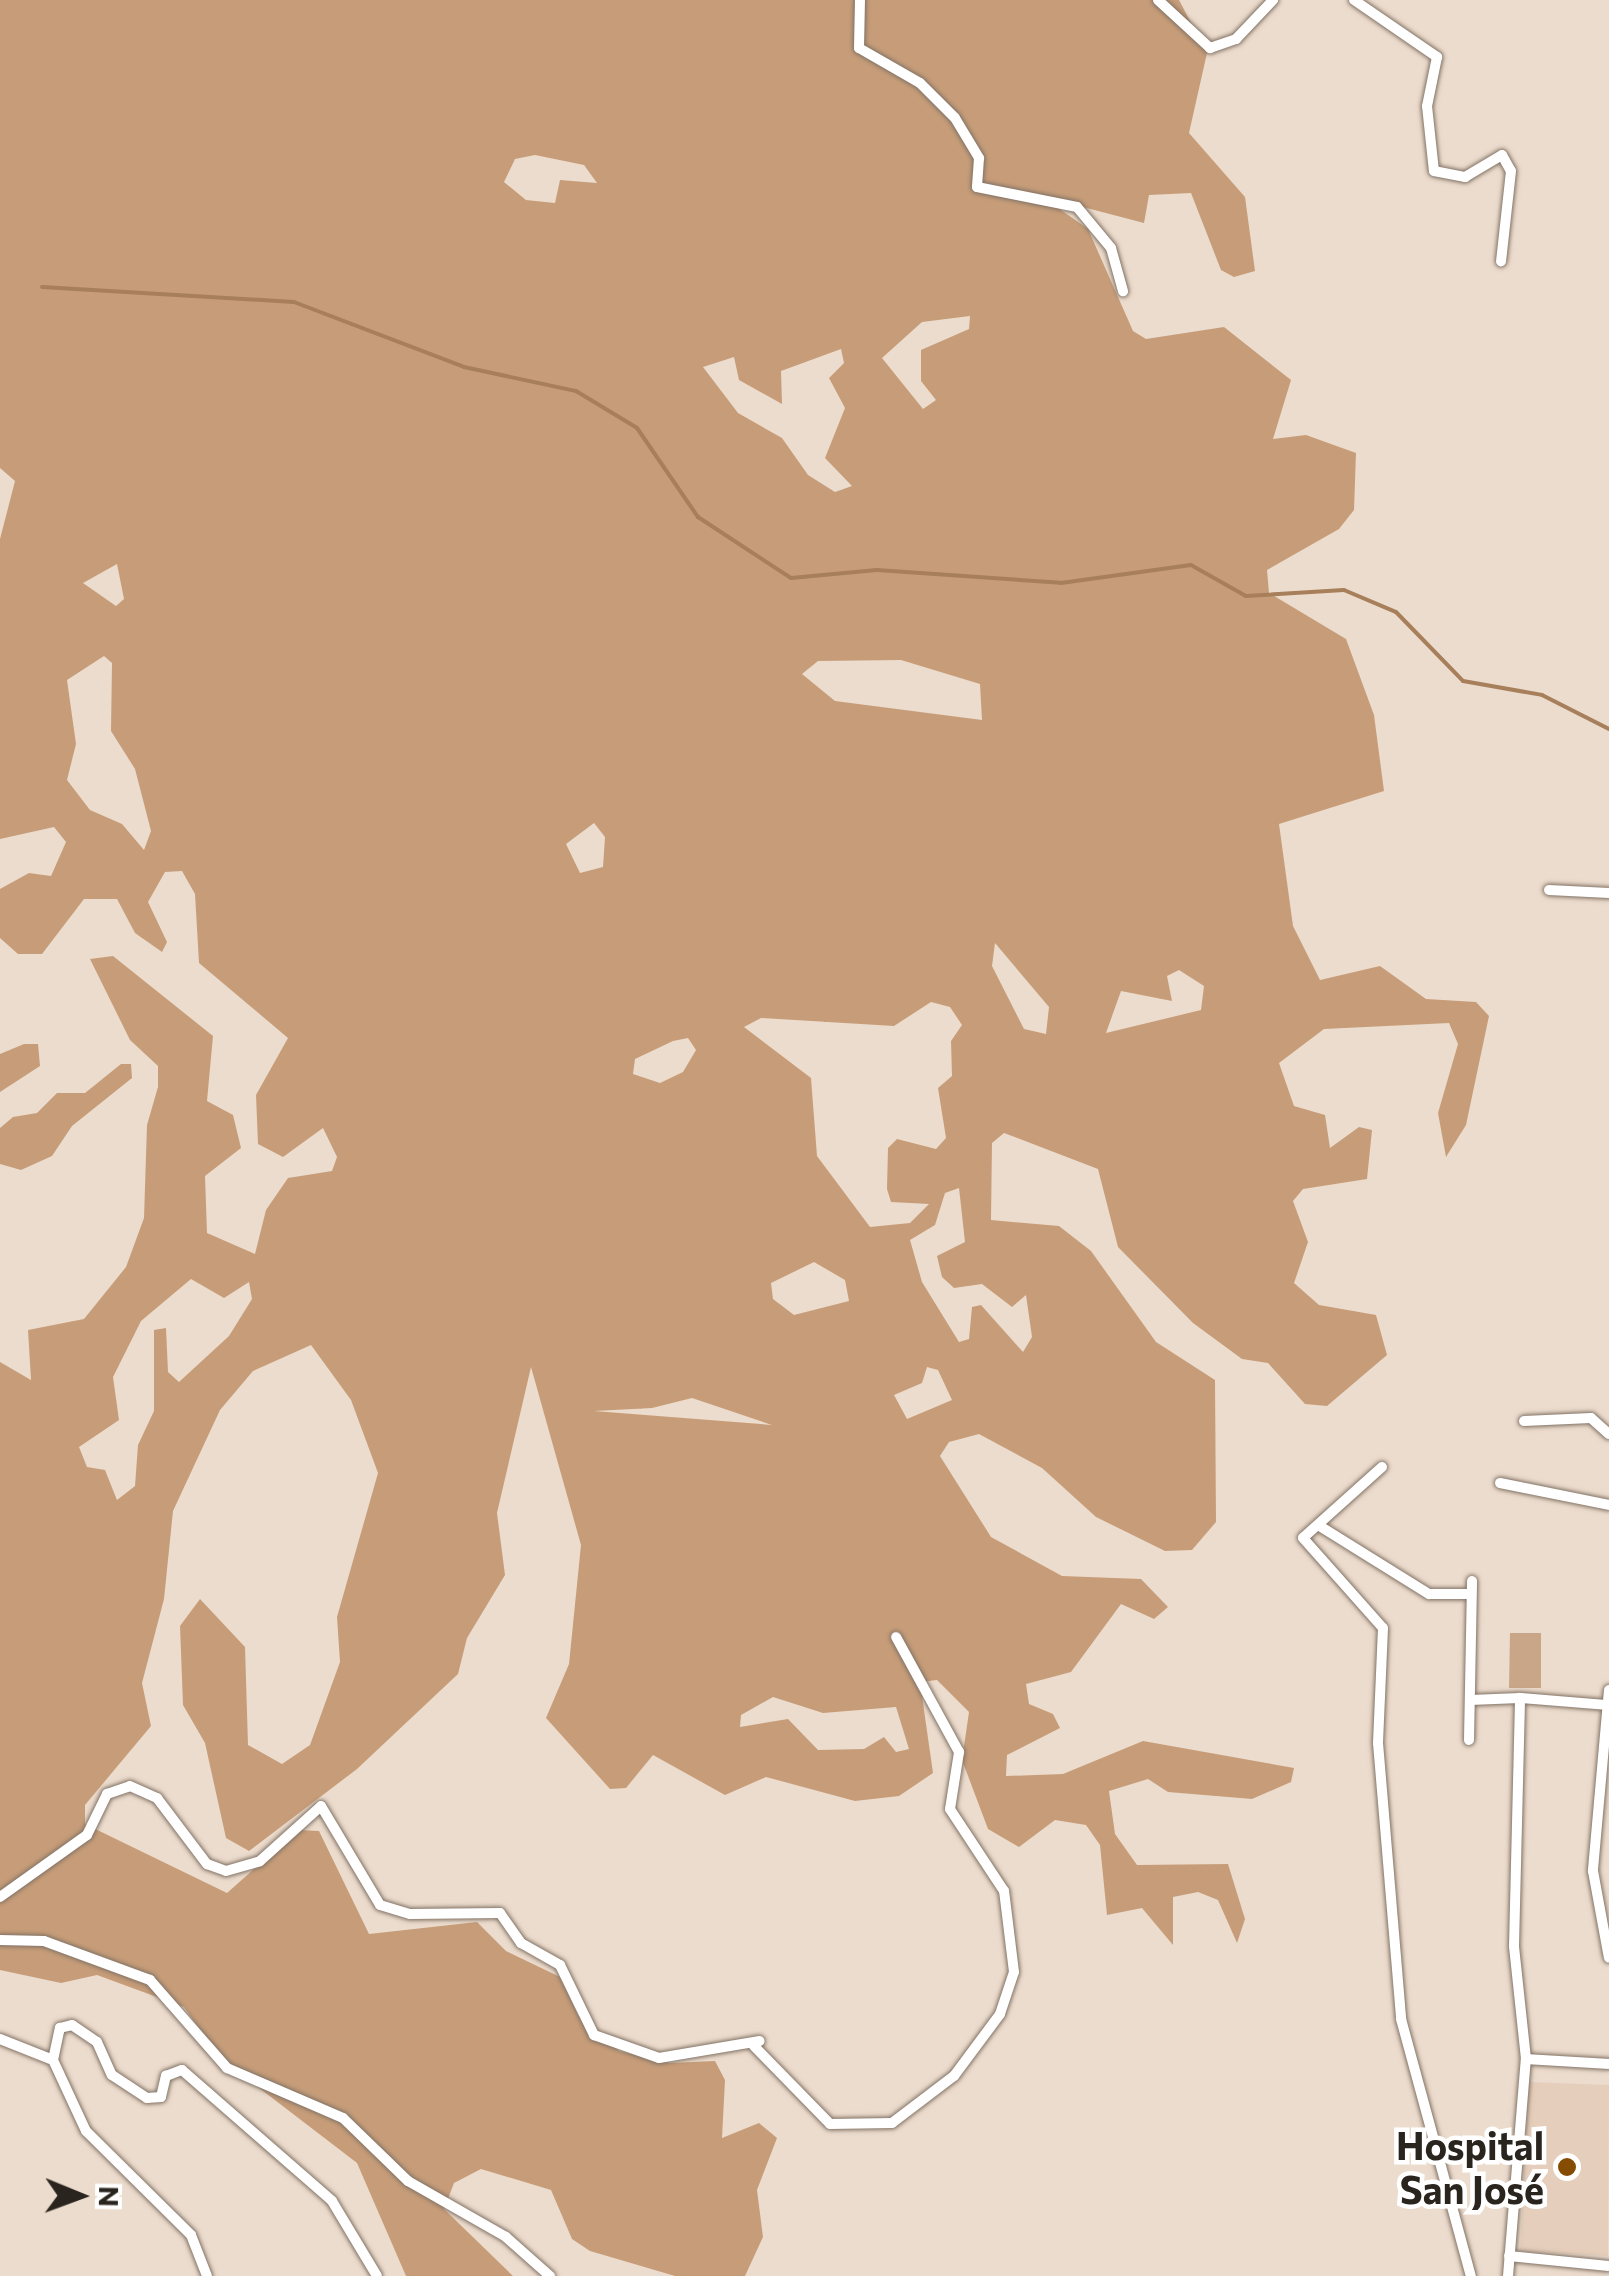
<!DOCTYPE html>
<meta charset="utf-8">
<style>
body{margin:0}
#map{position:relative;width:1609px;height:2276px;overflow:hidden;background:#ecdccd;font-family:Commissioner,sans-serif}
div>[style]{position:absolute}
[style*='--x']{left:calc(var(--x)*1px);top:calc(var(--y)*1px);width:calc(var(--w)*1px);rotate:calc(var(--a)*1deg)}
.built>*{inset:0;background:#e5cebb}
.green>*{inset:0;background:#c9a688}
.forest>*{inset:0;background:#c79d79}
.stream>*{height:4px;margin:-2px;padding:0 2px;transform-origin:2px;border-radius:2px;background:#a77f5b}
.roads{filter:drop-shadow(0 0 2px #827366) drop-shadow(0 0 2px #827366)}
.minor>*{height:10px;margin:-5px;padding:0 5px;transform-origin:5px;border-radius:5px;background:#fff}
.dots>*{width:28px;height:28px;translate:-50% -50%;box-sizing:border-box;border:5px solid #fff;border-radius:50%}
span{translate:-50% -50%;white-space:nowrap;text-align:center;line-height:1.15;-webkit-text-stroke:9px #fff;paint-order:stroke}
.poi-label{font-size:38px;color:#2a241e;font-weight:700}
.right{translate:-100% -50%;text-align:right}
.north{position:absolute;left:30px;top:2146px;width:100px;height:100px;-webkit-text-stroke:8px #fff;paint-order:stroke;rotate:91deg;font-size:28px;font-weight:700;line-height:40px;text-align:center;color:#2a241e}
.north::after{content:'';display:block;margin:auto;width:35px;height:45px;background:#2a241e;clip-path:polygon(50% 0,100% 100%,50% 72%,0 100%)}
</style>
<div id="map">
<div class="built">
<div style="clip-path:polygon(1529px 2082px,1609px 2085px,1608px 2256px,1520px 2251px)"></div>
</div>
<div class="green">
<div style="clip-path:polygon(1510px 1633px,1541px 1633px,1541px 1688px,1509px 1688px)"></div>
</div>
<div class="forest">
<div style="clip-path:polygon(evenodd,0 0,1179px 0,1207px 53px,1189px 133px,1245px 197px,1255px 271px,1234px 277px,1221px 270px,1191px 193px,1149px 195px,1144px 223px,1041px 196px,1088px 229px,1133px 331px,1146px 339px,1224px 327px,1291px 380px,1273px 439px,1306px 435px,1356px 453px,1354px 510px,1339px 529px,1267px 570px,1269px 593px,1346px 639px,1374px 715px,1384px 791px,1279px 824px,1293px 926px,1320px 980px,1380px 966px,1426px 999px,1476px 1002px,1489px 1016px,1466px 1125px,1446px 1157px,1438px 1113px,1458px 1044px,1449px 1023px,1324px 1029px,1279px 1063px,1294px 1106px,1325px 1115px,1330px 1148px,1359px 1127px,1372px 1130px,1367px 1179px,1303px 1189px,1293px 1201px,1308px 1242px,1294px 1283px,1319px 1305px,1376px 1315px,1387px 1355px,1327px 1406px,1305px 1404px,1268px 1363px,1242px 1359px,1193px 1323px,1118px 1247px,1098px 1169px,1004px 1133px,992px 1143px,991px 1220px,1059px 1226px,1091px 1251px,1156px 1342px,1215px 1380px,1216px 1522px,1192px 1550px,1165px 1551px,1096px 1517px,1042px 1468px,979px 1434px,949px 1442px,940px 1456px,991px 1537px,1062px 1576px,1141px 1579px,1168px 1607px,1154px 1619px,1121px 1604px,1071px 1672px,1026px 1684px,1029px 1704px,1053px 1714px,1060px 1728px,1007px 1755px,1006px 1776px,1063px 1774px,1143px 1741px,1294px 1768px,1291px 1782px,1252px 1799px,1168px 1792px,1148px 1779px,1109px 1791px,1115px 1834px,1137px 1865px,1228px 1864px,1245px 1919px,1237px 1943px,1218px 1900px,1198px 1892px,1173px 1897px,1173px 1945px,1142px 1908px,1107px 1915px,1100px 1845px,1086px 1825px,1055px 1820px,1019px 1847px,988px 1829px,962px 1760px,969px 1712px,937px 1680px,920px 1682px,933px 1773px,899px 1796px,855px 1801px,766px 1777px,725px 1795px,653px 1755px,626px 1788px,610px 1789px,546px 1718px,569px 1664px,581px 1545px,531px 1367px,497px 1513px,505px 1575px,467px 1638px,458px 1674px,357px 1769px,249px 1851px,226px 1838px,205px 1743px,183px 1705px,180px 1626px,200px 1599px,245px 1647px,248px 1745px,282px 1764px,310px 1745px,340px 1662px,337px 1617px,378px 1473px,351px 1400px,311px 1345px,253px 1371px,220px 1410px,173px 1511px,164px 1599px,142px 1683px,151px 1726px,85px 1805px,85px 1824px,227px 1893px,298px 1830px,319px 1831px,369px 1934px,477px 1922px,506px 1951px,560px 1977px,578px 2015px,619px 2051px,670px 2063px,715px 2061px,725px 2080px,722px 2138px,759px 2123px,777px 2138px,757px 2190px,763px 2237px,745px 2276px,675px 2276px,590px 2251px,572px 2239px,551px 2190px,481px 2169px,454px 2183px,444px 2209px,513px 2276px,406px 2276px,357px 2163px,220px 2058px,184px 2007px,97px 1975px,61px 1983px,0 1970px,0 1362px,31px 1380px,28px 1330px,84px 1319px,126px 1267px,144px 1218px,147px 1125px,158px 1087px,158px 1066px,130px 1040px,90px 959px,113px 956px,213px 1036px,207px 1101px,233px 1115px,241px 1148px,205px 1176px,207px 1233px,255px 1254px,266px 1210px,288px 1178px,332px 1171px,337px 1157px,323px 1128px,283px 1157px,258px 1144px,256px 1095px,288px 1038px,199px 963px,195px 894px,182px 871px,165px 872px,148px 902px,167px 942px,162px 952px,135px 933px,117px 899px,84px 899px,42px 954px,18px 954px,0 938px,0 889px,29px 873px,51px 876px,66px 842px,54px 827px,0 839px,0 539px,15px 481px,0 468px,0 0,535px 155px,584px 165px,597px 183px,560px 180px,555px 203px,526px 200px,504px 182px,515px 159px,535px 155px,0 0,970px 316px,969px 329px,921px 350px,921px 381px,936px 400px,923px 409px,882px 358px,922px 322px,970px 316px,0 0,841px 349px,844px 363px,829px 378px,845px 408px,825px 458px,852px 486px,835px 492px,808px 475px,782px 438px,738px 413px,703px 367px,734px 357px,739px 380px,782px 404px,781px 371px,841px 349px,0 0,117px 564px,124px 599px,116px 606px,83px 583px,117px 564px,0 0,104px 656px,112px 663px,111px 731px,135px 769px,151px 831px,144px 850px,122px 824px,90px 810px,67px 780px,76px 744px,67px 680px,104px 656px,0 0,901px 660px,980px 684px,982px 720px,835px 701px,802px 674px,818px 661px,901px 660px,0 0,594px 823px,605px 837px,603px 867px,580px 873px,566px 844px,594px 823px,0 0,995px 943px,1049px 1007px,1046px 1034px,1024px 1029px,992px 966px,995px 943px,0 0,1179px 970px,1204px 986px,1201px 1010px,1106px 1033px,1121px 991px,1172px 1001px,1167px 976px,1179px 970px,0 0,931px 1002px,950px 1007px,962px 1025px,951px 1041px,952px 1076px,938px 1088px,946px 1138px,936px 1149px,897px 1139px,888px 1148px,887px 1189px,891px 1202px,929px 1204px,910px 1223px,870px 1227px,817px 1156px,811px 1078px,744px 1027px,761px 1018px,894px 1026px,931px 1002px,0 0,673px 1041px,688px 1038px,696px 1050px,683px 1072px,660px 1083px,633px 1074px,635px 1059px,673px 1041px,0 0,959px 1188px,965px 1242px,937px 1256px,942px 1277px,954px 1288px,982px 1284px,1012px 1307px,1026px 1295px,1032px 1337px,1023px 1352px,981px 1305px,972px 1307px,969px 1339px,959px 1342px,922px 1282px,910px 1240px,935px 1225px,945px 1193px,959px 1188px,0 0,814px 1262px,845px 1280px,849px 1301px,794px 1315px,773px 1299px,771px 1283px,814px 1262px,0 0,191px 1279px,224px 1298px,249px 1282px,252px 1299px,229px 1336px,179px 1382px,168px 1372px,166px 1328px,154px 1330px,154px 1411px,138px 1445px,135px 1486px,117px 1500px,105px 1470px,87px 1467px,79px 1447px,119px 1420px,113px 1377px,141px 1321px,191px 1279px,0 0,927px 1367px,938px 1370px,952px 1400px,907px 1419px,894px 1395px,922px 1383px,927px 1367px,0 0,692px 1398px,772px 1425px,594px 1411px,652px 1408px,692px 1398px,0 0,773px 1697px,823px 1713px,896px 1707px,909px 1749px,896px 1752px,884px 1737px,864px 1749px,818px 1750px,788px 1719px,740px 1727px,741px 1715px,773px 1697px)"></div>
<div style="clip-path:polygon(24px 1044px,38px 1044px,40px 1066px,0 1092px,0 1054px)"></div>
<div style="clip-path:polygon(121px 1064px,131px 1064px,132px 1078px,72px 1126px,52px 1156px,21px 1170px,0 1164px,0 1128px,13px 1117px,37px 1113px,57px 1093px,85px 1093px)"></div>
</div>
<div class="stream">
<div style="--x:42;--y:287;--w:252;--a:3.4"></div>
<div style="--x:294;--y:302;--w:182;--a:20.9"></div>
<div style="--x:464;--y:367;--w:115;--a:12.1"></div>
<div style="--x:576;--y:391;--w:71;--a:31.2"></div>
<div style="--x:637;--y:428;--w:108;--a:55.6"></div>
<div style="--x:698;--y:517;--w:111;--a:33.3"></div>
<div style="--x:791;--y:578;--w:86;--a:-5.3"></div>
<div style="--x:877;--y:570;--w:184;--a:4"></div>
<div style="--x:1061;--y:583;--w:131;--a:-7.9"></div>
<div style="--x:1191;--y:565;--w:63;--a:29.4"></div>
<div style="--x:1246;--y:596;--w:98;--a:-3.5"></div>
<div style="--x:1344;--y:590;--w:56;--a:22.9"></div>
<div style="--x:1396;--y:612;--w:96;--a:45.8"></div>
<div style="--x:1463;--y:681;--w:80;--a:10"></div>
<div style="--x:1542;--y:695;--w:75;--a:26.9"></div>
</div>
<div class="roads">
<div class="minor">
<div style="--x:860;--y:0;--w:48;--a:91.2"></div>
<div style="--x:859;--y:48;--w:70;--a:29.8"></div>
<div style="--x:920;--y:83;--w:49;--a:45"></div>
<div style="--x:955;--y:118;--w:47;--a:59"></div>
<div style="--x:979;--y:158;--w:29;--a:94"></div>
<div style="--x:977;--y:187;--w:102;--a:11.3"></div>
<div style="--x:1077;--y:207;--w:53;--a:50.3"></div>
<div style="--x:1111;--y:248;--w:45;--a:74.4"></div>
<div style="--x:1158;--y:0;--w:71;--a:42.7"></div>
<div style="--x:1210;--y:48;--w:28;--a:-19"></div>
<div style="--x:1236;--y:39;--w:54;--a:-46.5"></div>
<div style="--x:1354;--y:0;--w:101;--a:34.5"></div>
<div style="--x:1437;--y:57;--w:50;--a:101.5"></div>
<div style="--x:1427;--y:106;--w:65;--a:83.9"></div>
<div style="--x:1434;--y:171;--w:32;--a:11"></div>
<div style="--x:1465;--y:177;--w:43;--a:-30.7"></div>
<div style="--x:1502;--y:155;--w:18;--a:61"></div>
<div style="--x:1511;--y:171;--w:91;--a:96.3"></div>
<div style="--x:1549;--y:890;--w:60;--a:2.9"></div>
<div style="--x:1524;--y:1421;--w:67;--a:-2.6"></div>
<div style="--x:1591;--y:1418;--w:24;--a:42"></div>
<div style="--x:1382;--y:1467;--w:106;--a:138.1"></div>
<div style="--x:1303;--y:1538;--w:120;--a:48.4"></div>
<div style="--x:1383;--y:1628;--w:115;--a:92.5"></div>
<div style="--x:1378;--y:1743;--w:277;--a:85.2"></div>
<div style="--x:1401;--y:2019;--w:266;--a:74.8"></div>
<div style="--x:1500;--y:1483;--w:111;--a:11.4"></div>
<div style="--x:1318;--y:1525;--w:131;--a:31.9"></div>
<div style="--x:1429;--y:1594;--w:41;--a:0"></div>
<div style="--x:1609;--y:1690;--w:182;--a:95.1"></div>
<div style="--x:1593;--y:1871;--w:88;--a:79.6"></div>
<div style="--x:1470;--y:1700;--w:50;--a:-2.3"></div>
<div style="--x:1469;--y:1740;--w:159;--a:-88.9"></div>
<div style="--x:0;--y:1897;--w:107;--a:-35.5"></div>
<div style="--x:87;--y:1835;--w:46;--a:-64"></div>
<div style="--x:107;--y:1794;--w:24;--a:-19"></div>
<div style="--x:130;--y:1786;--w:30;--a:24"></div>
<div style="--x:157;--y:1798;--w:83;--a:52.9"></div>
<div style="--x:207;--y:1864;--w:20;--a:20"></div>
<div style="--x:226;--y:1871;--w:35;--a:-16"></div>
<div style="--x:260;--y:1861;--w:82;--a:-42"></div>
<div style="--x:321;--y:1806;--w:115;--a:59.2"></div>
<div style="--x:380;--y:1905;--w:31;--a:17"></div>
<div style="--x:410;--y:1914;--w:90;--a:-0.6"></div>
<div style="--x:500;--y:1913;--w:37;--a:55"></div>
<div style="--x:521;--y:1943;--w:45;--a:29.4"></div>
<div style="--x:560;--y:1965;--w:78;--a:64.1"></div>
<div style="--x:594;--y:2035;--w:69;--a:19.5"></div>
<div style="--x:659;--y:2058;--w:102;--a:-9.6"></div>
<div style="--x:0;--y:1940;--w:44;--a:1.3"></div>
<div style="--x:44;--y:1941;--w:113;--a:20.2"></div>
<div style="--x:150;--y:1980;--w:117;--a:48.8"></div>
<div style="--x:227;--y:2068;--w:126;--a:23.3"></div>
<div style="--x:343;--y:2118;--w:91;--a:44.1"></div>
<div style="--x:408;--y:2181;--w:113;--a:29.7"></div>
<div style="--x:506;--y:2237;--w:59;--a:41.6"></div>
<div style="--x:0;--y:2039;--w:57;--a:21.6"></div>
<div style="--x:53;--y:2060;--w:78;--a:65.1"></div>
<div style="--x:86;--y:2131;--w:148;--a:44.7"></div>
<div style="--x:191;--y:2235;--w:44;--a:68.7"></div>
<div style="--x:754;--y:2046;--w:109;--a:45.7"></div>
<div style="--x:830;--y:2124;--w:62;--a:-0.9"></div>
<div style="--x:892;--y:2123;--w:78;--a:-37.2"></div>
<div style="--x:954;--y:2076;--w:77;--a:-53.4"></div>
<div style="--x:1000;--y:2014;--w:44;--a:-71.6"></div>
<div style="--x:1014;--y:1972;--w:82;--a:-97"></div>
<div style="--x:1004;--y:1891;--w:98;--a:-123.4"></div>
<div style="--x:950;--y:1809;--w:58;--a:-81"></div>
<div style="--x:959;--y:1752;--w:131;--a:-118.7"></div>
<div style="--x:1526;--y:2059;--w:83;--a:3.4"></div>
<div style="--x:53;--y:2060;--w:33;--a:-78"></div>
<div style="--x:60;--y:2028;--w:12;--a:-14"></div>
<div style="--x:72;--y:2025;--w:30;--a:34"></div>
<div style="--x:97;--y:2042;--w:36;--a:66"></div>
<div style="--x:112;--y:2075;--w:42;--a:33.3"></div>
<div style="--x:147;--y:2098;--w:14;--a:-4"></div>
<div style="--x:161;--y:2097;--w:22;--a:-77"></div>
<div style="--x:166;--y:2076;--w:17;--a:-21"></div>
<div style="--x:182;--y:2070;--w:199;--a:41.1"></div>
<div style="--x:332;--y:2201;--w:87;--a:59"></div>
<div style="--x:1509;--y:2256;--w:100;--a:5.7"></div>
<div style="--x:1508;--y:2276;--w:218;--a:-85.3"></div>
<div style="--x:1526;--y:2059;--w:114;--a:-96.1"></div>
<div style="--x:1514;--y:1946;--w:248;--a:-88.6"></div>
<div style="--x:1520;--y:1698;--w:87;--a:4.6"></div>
</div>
</div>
<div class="dots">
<div style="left:1567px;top:2167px;background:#864c02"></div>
</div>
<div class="poi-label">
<span class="right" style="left:1544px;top:2167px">Hospital<br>San José</span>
</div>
<div class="north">N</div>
</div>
